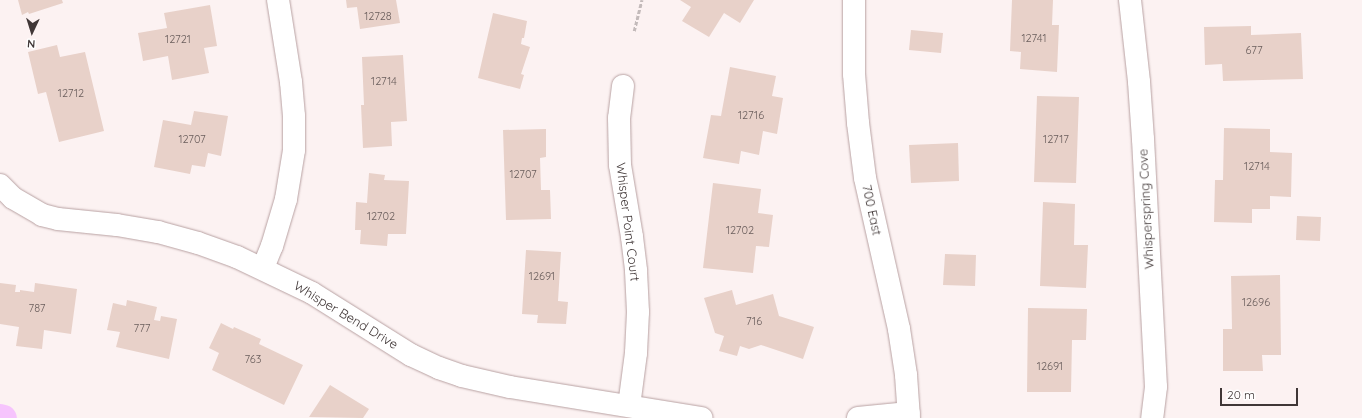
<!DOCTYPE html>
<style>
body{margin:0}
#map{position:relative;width:1362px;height:418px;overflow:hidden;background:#fcf2f2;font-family:Quicksand,sans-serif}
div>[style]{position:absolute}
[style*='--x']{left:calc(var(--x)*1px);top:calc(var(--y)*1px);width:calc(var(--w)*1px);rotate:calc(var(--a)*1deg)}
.canal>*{height:27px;margin:-13.5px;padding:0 13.5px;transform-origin:13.5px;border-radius:13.5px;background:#f6c4fd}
.building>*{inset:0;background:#e8d1c9}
.path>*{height:2.5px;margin-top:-1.25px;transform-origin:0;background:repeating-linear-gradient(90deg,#c3baba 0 4px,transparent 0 6px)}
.roads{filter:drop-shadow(0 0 1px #b8a1a2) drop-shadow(0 0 1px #b8a1a2)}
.minor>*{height:22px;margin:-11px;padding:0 11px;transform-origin:11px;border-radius:11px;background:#fff}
span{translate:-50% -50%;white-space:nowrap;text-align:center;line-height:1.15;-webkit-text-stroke:4px #fff;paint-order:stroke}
.number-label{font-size:11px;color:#6a5e5c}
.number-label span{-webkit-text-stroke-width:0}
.street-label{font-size:13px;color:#403737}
.north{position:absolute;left:12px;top:12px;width:40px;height:40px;-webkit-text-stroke:3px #fff;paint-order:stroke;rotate:184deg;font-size:11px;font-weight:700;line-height:16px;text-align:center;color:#403737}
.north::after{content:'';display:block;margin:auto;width:14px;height:18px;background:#403737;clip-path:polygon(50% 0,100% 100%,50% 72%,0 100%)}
.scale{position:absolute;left:1220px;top:388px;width:78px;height:18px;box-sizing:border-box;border:2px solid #403737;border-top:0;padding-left:5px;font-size:12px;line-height:14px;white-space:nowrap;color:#403737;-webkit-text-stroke:3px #fff;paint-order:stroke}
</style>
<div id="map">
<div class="canal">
<div style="--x:0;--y:417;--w:3;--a:18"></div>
</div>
<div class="building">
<div style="clip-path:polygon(18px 0,62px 0,63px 3px,29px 14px,28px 12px,22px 15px)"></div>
<div style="clip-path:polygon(346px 0,396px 0,400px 23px,360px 29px,357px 7px,347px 8px)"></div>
<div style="clip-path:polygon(680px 0,754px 0,740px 23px,724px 13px,709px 37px,682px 21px,691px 7px)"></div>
<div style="clip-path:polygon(1012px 0,1053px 0,1052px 25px,1059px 25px,1057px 72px,1020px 69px,1021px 52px,1010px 51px)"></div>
<div style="clip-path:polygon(210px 5px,217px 46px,204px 48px,209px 73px,172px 80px,168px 56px,143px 61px,138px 33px,167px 28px,164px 13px)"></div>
<div style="clip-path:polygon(493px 13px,527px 21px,524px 38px,522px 38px,521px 44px,530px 47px,521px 74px,524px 75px,520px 89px,478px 78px)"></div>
<div style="clip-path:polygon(1251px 26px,1251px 35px,1301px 33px,1303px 79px,1223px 81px,1222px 64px,1205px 65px,1204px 27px)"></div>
<div style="clip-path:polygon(911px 30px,943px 33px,941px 53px,909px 50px)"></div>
<div style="clip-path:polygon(57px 45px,60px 57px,85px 52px,104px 131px,59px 142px,46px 92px,38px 94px,28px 52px)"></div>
<div style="clip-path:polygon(403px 55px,407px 121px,391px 122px,392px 146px,363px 148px,361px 105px,364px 105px,362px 57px)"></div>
<div style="clip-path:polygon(730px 67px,776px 76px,772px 96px,783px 98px,777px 134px,763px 131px,759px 155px,741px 151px,739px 164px,703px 158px,711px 115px,721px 116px)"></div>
<div style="clip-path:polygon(1037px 96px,1079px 97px,1076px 183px,1034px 182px)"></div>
<div style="clip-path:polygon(194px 111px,228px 116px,221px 156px,208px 153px,205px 167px,192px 165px,190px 174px,154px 167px,163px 120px,191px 125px)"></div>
<div style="clip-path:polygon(1224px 128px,1270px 129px,1270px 152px,1292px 153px,1291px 197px,1270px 196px,1270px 209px,1252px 209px,1252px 223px,1214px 222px,1215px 180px,1223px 180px)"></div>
<div style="clip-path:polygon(546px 129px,546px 157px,540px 158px,541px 190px,550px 190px,551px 219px,506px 220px,503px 130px)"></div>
<div style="clip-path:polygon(958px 143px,959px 181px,911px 183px,909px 145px)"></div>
<div style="clip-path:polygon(369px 173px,385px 175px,384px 180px,409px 181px,406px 234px,388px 234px,387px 246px,360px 244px,361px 230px,355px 230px,356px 202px,367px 203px)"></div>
<div style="clip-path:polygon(713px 183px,761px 189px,758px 213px,773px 215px,769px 247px,756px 246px,753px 273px,703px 268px)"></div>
<div style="clip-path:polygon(1043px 202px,1075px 204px,1074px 245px,1088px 245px,1086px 288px,1040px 286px)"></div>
<div style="clip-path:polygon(1297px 216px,1321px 217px,1320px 241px,1296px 240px)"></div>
<div style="clip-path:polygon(526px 250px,561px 252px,558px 301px,568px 302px,566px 324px,537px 323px,538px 315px,522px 314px)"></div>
<div style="clip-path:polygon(945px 254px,976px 255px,975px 286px,943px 285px)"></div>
<div style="clip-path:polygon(1280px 275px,1281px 355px,1262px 355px,1263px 371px,1223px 371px,1223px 329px,1232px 329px,1231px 276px)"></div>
<div style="clip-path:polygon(0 283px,16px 285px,15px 292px,20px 292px,20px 290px,34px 292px,35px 283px,77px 289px,71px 334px,44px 330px,42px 349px,16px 346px,19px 327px,0 324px)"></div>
<div style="clip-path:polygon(732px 290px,736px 305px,773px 294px,779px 316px,814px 327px,803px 359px,761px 345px,749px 349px,740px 346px,737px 356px,719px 351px,724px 336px,715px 333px,704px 298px)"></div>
<div style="clip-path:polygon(127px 300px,157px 307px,154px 320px,160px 321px,161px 316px,177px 319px,169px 359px,116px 347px,120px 332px,107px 330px,113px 303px,126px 306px)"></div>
<div style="clip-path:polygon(1028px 308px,1087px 309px,1086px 340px,1072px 340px,1071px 392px,1027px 392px)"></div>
<div style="clip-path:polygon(221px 323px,233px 329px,234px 327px,261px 339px,259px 344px,303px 365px,284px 405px,212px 370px,219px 353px,209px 348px)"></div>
<div style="clip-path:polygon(330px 385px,369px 409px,363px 418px,309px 417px)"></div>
</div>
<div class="path">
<div style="--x:634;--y:31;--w:32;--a:-76"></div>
</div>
<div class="roads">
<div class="minor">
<div style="--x:854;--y:0;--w:74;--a:90"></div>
<div style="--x:854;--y:74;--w:49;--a:85.3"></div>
<div style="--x:858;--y:123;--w:55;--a:82.7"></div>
<div style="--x:865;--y:178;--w:155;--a:77.3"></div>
<div style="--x:899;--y:329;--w:47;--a:81.3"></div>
<div style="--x:906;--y:375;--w:43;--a:86"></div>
<div style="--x:1130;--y:0;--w:82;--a:83.7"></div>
<div style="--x:1139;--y:82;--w:57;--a:86"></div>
<div style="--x:1143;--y:139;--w:248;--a:87"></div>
<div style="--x:1156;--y:387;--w:31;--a:97"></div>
<div style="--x:623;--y:86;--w:32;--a:97"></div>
<div style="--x:619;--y:118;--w:47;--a:88.8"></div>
<div style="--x:620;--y:165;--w:73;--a:80.5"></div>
<div style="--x:632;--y:237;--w:34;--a:83"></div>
<div style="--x:636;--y:271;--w:41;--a:87.2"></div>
<div style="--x:638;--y:312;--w:41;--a:92.8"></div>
<div style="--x:636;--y:353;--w:53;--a:97.5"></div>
<div style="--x:0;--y:185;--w:18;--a:45"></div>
<div style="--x:13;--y:198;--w:34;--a:30"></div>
<div style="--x:42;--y:215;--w:16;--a:14"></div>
<div style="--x:58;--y:219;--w:59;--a:5.8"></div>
<div style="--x:117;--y:225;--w:42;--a:9.7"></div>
<div style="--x:158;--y:232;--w:41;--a:15.4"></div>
<div style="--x:198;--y:243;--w:41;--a:19.7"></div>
<div style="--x:237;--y:257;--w:83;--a:25.6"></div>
<div style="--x:312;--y:293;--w:117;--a:32.1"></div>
<div style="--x:411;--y:355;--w:31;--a:25"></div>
<div style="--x:439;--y:368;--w:24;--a:19"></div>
<div style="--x:462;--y:376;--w:49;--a:12.9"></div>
<div style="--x:510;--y:387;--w:194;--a:9.2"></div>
<div style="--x:263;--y:268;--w:24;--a:-68"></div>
<div style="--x:272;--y:246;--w:49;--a:-73.4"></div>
<div style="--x:286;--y:199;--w:50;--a:-80.7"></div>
<div style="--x:294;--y:150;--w:34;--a:-90"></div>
<div style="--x:294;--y:116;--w:34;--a:-95"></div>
<div style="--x:291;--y:82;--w:83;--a:-99"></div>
<div style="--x:858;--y:418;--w:51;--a:-5.6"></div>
</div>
</div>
<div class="number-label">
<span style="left:378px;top:16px">12728</span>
<span style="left:1034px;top:38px">12741</span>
<span style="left:178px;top:39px">12721</span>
<span style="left:1254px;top:50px">677</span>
<span style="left:384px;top:81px">12714</span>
<span style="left:71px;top:93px">12712</span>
<span style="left:751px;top:115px">12716</span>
<span style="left:192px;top:139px">12707</span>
<span style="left:1056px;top:139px">12717</span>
<span style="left:1257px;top:166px">12714</span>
<span style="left:523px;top:174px">12707</span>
<span style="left:381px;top:216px">12702</span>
<span style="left:740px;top:230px">12702</span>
<span style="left:542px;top:276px">12691</span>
<span style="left:1256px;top:302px">12696</span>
<span style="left:37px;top:308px">787</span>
<span style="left:754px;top:321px">716</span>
<span style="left:142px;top:328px">777</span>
<span style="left:253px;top:359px">763</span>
<span style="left:1050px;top:366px">12691</span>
</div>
<div class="street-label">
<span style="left:1146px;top:209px;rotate:-93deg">Whisperspring Cove</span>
<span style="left:872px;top:210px;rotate:78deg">700 East</span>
<span style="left:628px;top:222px;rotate:83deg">Whisper Point Court</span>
<span style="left:346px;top:315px;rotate:31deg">Whisper Bend Drive</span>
</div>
<div class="north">N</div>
<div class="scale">20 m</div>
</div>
